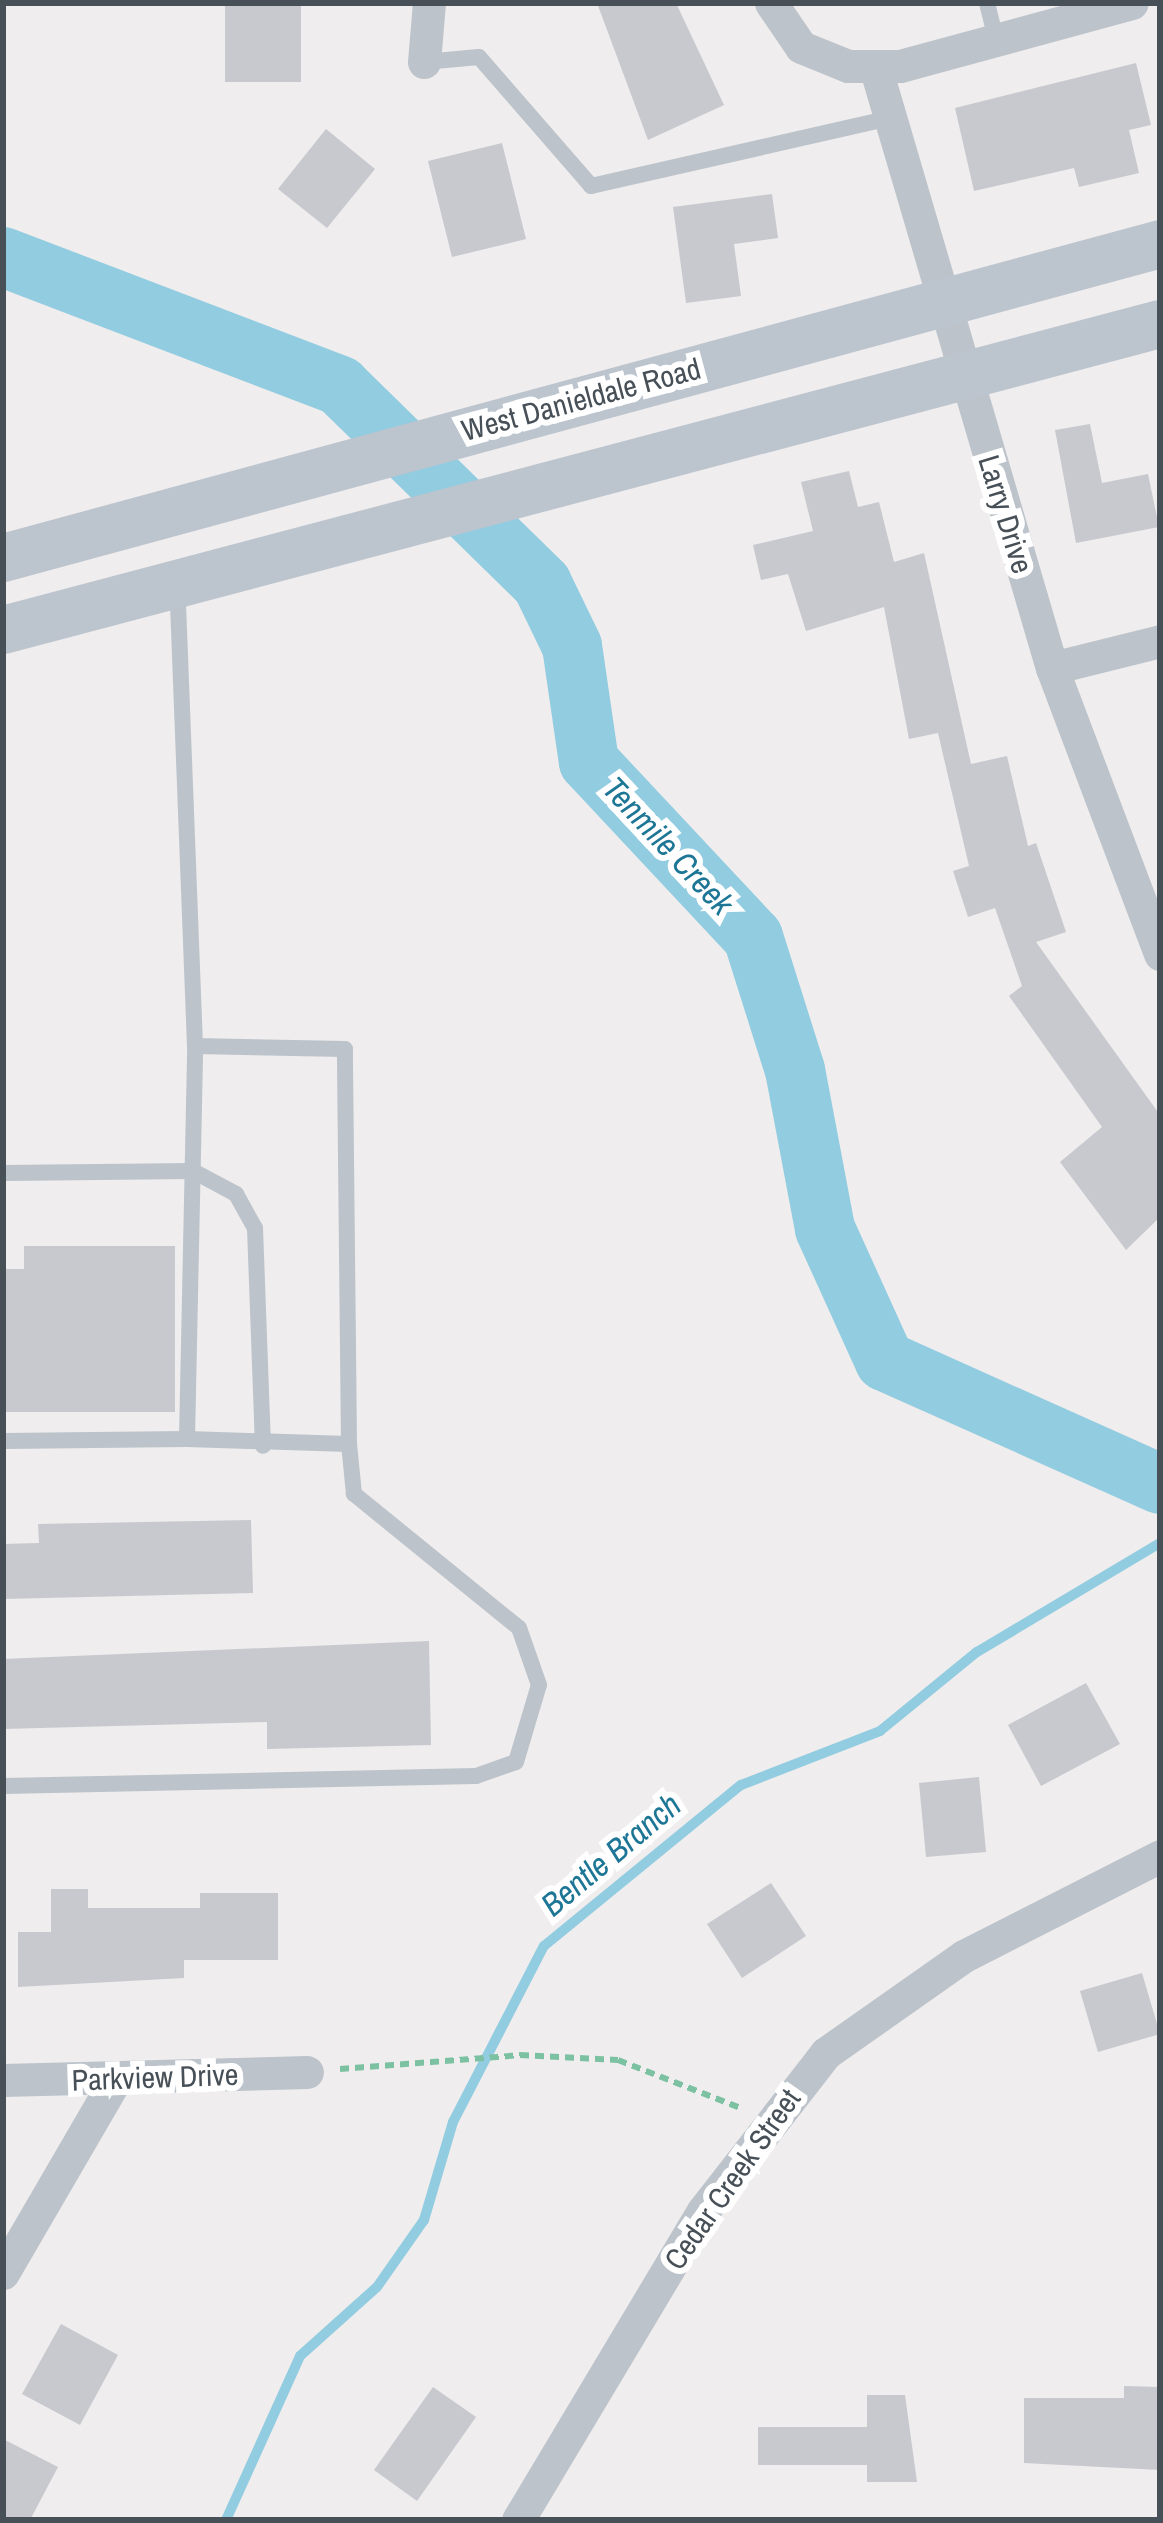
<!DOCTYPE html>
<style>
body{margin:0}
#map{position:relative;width:1163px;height:2523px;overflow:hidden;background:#efeded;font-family:"Archivo Narrow",sans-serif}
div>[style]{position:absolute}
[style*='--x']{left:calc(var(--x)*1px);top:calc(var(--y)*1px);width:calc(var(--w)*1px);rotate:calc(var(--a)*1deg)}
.stream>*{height:10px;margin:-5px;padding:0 5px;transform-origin:5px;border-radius:5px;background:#92cce0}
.river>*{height:60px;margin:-30px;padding:0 30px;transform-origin:30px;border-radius:30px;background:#92cce0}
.building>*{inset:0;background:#c7c9cf}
.path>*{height:6px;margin-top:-3px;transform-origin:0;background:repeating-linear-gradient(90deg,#7cc2a2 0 9px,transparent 0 15px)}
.lane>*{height:16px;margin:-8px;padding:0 8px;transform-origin:8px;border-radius:8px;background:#bcc3ca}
.street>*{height:33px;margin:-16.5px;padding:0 16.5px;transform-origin:16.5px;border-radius:16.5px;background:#bcc3ca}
.secondary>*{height:48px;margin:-24px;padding:0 24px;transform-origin:24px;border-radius:24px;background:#bcc4ce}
span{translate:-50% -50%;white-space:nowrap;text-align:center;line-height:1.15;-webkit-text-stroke:12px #fff;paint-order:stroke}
.street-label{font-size:30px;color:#474f57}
.water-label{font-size:33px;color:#1d7695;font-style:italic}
.frame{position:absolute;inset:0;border:6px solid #474f57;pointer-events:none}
</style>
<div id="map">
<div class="stream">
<div style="--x:226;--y:2520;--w:180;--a:-65.7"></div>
<div style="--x:300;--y:2356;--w:103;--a:-41.9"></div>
<div style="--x:377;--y:2287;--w:82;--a:-55"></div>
<div style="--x:424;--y:2220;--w:102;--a:-73.5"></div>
<div style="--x:453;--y:2122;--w:198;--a:-62.7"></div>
<div style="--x:544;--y:1946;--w:254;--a:-39.3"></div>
<div style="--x:741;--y:1785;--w:149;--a:-21.2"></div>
<div style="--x:880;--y:1731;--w:125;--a:-39.2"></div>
<div style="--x:977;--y:1652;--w:213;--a:-30.8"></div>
</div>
<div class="river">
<div style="--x:3;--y:257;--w:361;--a:20.9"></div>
<div style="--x:340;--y:386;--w:283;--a:44.4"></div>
<div style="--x:542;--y:584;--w:69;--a:64.2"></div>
<div style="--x:572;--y:646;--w:117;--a:81.7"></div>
<div style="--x:589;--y:762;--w:240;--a:46.9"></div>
<div style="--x:753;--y:937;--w:139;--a:72.5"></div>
<div style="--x:795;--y:1070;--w:162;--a:79.3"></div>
<div style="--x:825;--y:1229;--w:145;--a:65.6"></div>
<div style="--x:885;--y:1361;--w:301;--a:24.1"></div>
</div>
<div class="building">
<div style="clip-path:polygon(597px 3px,676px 3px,724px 105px,648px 140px)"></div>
<div style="clip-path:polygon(225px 5px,301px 5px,301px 82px,225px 82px)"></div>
<div style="clip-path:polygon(1136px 63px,1151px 125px,1129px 130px,1139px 173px,1079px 187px,1074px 168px,974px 191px,955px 108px)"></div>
<div style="clip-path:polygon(326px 129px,375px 169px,327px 228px,278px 189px)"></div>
<div style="clip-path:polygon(502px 143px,526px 239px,452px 257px,428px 161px)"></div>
<div style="clip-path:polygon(772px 194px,778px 238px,734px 244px,741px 296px,686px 303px,673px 207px)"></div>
<div style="clip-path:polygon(1090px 424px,1102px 483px,1148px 474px,1159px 527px,1076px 543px,1055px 430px)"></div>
<div style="clip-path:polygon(849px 471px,858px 507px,879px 502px,894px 562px,924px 553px,971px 764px,1007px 756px,1028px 846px,1036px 843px,1066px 932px,1036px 942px,1160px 1115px,1160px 1217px,1126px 1250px,1060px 1162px,1102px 1127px,1009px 996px,1022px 986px,995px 908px,968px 917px,953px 871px,969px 866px,938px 733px,909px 739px,884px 607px,806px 631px,788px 574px,761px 580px,753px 545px,813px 531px,801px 482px)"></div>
<div style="clip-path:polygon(24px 1246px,175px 1246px,175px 1412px,3px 1412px,3px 1269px,24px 1269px)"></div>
<div style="clip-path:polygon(251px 1520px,253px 1593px,3px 1599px,3px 1544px,39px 1543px,38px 1524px)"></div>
<div style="clip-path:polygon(429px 1641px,431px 1745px,267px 1749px,267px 1722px,3px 1729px,3px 1659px)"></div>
<div style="clip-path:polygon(1086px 1683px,1120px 1744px,1041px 1786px,1008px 1725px)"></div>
<div style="clip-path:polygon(979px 1777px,986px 1852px,926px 1857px,919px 1783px)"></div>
<div style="clip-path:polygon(771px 1883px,806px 1936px,742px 1978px,707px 1924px)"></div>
<div style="clip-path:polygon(51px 1889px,88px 1889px,88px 1908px,200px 1908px,200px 1893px,278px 1893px,278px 1960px,184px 1960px,184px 1978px,18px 1987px,18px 1932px,51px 1932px)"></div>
<div style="clip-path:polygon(1142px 1973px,1160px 2034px,1098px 2052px,1080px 1991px)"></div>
<div style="clip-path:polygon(61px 2324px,118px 2355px,80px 2425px,22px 2394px)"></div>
<div style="clip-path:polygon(1124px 2386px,1160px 2387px,1160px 2470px,1024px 2463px,1024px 2398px,1124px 2398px)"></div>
<div style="clip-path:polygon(433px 2387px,476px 2417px,417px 2501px,374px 2470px)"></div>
<div style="clip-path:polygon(867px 2395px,905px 2395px,917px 2482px,867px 2482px,867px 2465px,758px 2465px,758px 2427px,867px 2427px)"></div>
<div style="clip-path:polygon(3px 2439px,58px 2467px,30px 2520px,3px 2520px)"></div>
</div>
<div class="path">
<div style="--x:340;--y:2069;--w:181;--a:-4.4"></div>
<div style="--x:520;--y:2055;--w:98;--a:2.9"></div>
<div style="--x:618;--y:2060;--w:134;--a:21.4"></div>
</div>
<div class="lane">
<div style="--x:987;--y:3;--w:38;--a:76"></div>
<div style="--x:424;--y:62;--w:55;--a:-5.2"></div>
<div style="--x:479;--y:57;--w:171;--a:49"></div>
<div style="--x:591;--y:186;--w:307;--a:-12.8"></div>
<div style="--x:3;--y:1173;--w:190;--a:-0.6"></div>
<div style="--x:193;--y:1171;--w:49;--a:28.1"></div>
<div style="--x:236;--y:1194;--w:39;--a:61"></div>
<div style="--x:255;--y:1228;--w:218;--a:87.9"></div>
<div style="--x:187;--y:1439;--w:162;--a:1.8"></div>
<div style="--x:349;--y:1444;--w:395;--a:-90.6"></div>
<div style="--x:345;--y:1049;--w:150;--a:-178.9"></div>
<div style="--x:3;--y:1441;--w:184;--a:-0.6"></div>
<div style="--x:187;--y:1439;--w:393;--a:-88.8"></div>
<div style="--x:195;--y:1046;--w:460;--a:-92.2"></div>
<div style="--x:3;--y:1786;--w:473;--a:-1.2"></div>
<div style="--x:476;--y:1776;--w:42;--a:-19.3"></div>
<div style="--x:516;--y:1762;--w:80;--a:-73.4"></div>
<div style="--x:539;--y:1685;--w:60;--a:-109.3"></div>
<div style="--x:519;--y:1628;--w:213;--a:-140.9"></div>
<div style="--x:354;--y:1494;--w:50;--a:-95.7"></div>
</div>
<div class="street">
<div style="--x:771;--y:3;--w:53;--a:55.7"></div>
<div style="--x:801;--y:47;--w:51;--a:22"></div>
<div style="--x:848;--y:66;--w:52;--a:0"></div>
<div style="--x:900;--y:66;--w:240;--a:-15.2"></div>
<div style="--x:424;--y:62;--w:59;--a:-85.2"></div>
<div style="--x:875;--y:66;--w:627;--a:73.62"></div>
<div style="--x:1052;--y:668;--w:306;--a:69.3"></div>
<div style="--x:1052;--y:668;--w:111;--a:-14"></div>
<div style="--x:3;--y:2080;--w:304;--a:-1.5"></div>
<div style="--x:3;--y:2273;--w:225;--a:-59.8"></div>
<div style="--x:518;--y:2520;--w:360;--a:-59.1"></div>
<div style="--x:703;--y:2211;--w:200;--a:-52.1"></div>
<div style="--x:826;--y:2053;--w:169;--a:-35.1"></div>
<div style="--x:964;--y:1956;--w:220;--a:-27"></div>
</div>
<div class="secondary">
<div style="--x:3;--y:558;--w:1199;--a:-15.18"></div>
<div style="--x:3;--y:630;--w:1197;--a:-14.81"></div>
</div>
<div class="street-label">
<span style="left:581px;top:399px;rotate:-15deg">West Danieldale Road</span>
<span style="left:1006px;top:514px;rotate:73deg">Larry Drive</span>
<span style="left:155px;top:2077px;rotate:-2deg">Parkview Drive</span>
<span style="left:732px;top:2179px;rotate:-55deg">Cedar Creek Street</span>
</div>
<div class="water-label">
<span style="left:668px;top:846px;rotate:47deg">Tenmile Creek</span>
<span style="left:611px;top:1855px;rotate:-40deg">Bentle Branch</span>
</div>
<div class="frame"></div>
</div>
